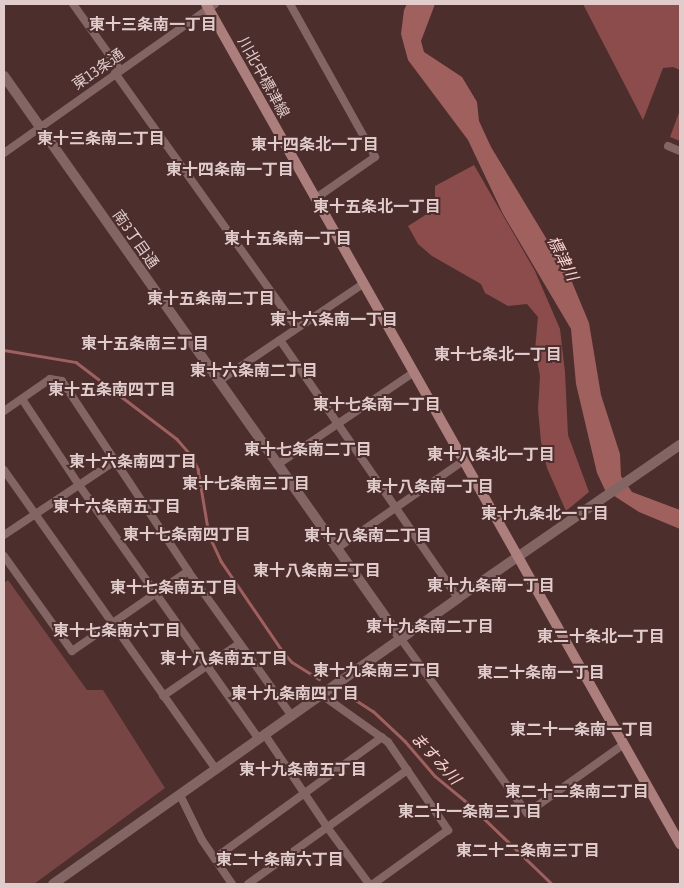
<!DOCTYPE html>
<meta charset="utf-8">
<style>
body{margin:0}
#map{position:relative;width:684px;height:888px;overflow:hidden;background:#4c2e2d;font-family:"Asap Condensed","Noto Sans JP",sans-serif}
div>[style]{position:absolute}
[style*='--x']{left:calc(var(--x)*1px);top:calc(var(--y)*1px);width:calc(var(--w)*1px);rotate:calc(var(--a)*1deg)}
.green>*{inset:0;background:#774544}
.forest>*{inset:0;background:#8b4c4b}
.water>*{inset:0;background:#a0605e}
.stream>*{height:2.5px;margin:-1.25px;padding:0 1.25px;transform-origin:1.25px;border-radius:1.25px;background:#a0605e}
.minor>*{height:8px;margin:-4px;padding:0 4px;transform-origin:4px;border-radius:4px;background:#836664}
.tertiary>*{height:10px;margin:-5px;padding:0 5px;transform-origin:5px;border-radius:5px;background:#836664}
.secondary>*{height:10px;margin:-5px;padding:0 5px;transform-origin:5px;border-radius:5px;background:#ac7f7d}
span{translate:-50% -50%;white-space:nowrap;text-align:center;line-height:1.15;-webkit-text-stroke:4px #4c2e2d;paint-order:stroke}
.street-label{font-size:15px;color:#dfcccb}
.neighbourhood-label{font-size:16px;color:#dfcccb;font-weight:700}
.water-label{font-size:16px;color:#fbd3d1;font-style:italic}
.frame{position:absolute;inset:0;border:5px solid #dfcccb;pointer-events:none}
</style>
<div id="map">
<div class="green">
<div style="clip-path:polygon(8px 580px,87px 690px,103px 690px,165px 788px,34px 884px,4px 884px,4px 583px)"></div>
</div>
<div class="forest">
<div style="clip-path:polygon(583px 4px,680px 4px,680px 70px,673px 67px,663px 68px,643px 120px)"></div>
<div style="clip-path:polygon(680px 110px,680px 141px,670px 137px)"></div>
<div style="clip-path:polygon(474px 165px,535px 271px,560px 329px,565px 372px,568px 435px,589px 492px,566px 511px,547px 468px,541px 442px,538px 409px,540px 376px,535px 350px,538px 317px,527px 304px,508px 306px,485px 293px,481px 284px,432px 256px,418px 244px,408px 226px,424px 216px,435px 202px,435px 186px)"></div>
</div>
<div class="water">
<div style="clip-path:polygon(407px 4px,435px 4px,421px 41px,424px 52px,462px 77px,477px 102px,479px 121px,491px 147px,549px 243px,555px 241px,589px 323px,601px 395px,620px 454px,621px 476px,632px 492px,680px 510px,680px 529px,639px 512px,605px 490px,597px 473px,576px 384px,571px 329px,503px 214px,468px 140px,408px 60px,401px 34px,404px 10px)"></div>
</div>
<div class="stream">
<div style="--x:4;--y:350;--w:73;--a:9.5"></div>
<div style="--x:76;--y:362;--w:127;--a:37.3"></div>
<div style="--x:177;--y:439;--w:21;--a:49"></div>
<div style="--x:191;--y:455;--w:16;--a:63"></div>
<div style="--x:198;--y:469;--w:67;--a:80.5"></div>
<div style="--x:209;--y:535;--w:29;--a:65"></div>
<div style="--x:221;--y:561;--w:110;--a:55.7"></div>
<div style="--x:283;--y:652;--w:13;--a:48"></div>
<div style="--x:292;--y:662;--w:32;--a:32"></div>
<div style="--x:345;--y:693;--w:33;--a:33"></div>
<div style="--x:373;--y:711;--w:44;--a:43.2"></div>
<div style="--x:405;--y:741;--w:46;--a:49.4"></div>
<div style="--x:435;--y:776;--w:44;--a:39.5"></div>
<div style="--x:469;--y:804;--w:115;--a:43.9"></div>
</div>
<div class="minor">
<div style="--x:73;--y:4;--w:81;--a:54.5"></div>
<div style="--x:290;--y:4;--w:175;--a:60.9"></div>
<div style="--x:375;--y:157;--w:72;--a:145.2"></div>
<div style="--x:115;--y:73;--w:313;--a:54.5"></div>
<div style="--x:668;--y:146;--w:13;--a:23"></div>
<div style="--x:4;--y:153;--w:258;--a:-35.2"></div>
<div style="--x:280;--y:340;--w:313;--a:55.4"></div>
<div style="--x:219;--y:381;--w:174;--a:-34"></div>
<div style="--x:22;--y:399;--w:103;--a:56.5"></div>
<div style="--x:79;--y:485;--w:311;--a:54.7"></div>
<div style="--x:4;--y:411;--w:56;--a:-34.8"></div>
<div style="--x:50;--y:379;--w:12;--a:9"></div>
<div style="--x:62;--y:381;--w:228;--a:56.4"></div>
<div style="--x:188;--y:571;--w:178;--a:54.4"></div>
<div style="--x:277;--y:465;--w:164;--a:-34.1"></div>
<div style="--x:4;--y:470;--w:367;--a:54.7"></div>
<div style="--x:4;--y:535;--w:133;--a:-33.7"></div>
<div style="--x:336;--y:549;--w:155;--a:-34.7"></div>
<div style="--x:4;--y:556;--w:117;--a:54.4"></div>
<div style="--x:72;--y:651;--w:141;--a:-34.6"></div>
<div style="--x:401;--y:639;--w:215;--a:54.1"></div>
<div style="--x:527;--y:813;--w:119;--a:-35.4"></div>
<div style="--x:322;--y:695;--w:81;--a:35.5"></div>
<div style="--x:388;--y:742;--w:107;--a:55.7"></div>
<div style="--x:448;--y:830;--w:92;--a:144.2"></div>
<div style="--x:163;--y:696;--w:93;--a:-34.5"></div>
<div style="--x:265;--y:735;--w:111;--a:56"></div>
<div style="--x:327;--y:827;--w:71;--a:53.6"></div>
<div style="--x:180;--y:795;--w:50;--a:63.9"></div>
<div style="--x:202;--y:840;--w:53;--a:55.7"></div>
<div style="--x:215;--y:858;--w:206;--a:-35.9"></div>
<div style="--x:248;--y:884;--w:196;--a:-35.6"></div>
</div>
<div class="tertiary">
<div style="--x:4;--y:76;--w:689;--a:54.81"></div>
<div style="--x:53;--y:884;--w:496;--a:-35.2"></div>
<div style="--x:458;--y:598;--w:270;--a:-34.6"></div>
</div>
<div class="secondary">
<div style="--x:206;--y:4;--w:965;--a:60.56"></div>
</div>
<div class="street-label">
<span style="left:98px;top:69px;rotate:-35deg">東13条通</span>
<span style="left:264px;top:77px;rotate:61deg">川北中標津線</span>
<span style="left:136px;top:239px;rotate:55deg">南3丁目通</span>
</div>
<div class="neighbourhood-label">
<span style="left:153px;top:24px">東十三条南一丁目</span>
<span style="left:101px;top:138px">東十三条南二丁目</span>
<span style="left:315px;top:144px">東十四条北一丁目</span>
<span style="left:230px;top:169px">東十四条南一丁目</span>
<span style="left:377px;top:206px">東十五条北一丁目</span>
<span style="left:288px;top:238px">東十五条南一丁目</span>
<span style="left:211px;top:298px">東十五条南二丁目</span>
<span style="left:334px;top:319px">東十六条南一丁目</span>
<span style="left:145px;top:343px">東十五条南三丁目</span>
<span style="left:498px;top:354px">東十七条北一丁目</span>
<span style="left:254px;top:370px">東十六条南二丁目</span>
<span style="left:112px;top:389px">東十五条南四丁目</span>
<span style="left:377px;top:404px">東十七条南一丁目</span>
<span style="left:308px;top:449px">東十七条南二丁目</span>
<span style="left:491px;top:454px">東十八条北一丁目</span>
<span style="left:133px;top:461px">東十六条南四丁目</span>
<span style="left:246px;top:483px">東十七条南三丁目</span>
<span style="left:430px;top:486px">東十八条南一丁目</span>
<span style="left:117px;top:506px">東十六条南五丁目</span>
<span style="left:545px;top:513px">東十九条北一丁目</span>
<span style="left:187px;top:534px">東十七条南四丁目</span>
<span style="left:368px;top:535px">東十八条南二丁目</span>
<span style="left:317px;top:570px">東十八条南三丁目</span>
<span style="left:491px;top:585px">東十九条南一丁目</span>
<span style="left:174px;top:587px">東十七条南五丁目</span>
<span style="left:430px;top:626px">東十九条南二丁目</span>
<span style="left:117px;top:630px">東十七条南六丁目</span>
<span style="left:601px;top:636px">東二十条北一丁目</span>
<span style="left:224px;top:658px">東十八条南五丁目</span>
<span style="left:377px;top:670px">東十九条南三丁目</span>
<span style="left:541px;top:672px">東二十条南一丁目</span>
<span style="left:295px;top:693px">東十九条南四丁目</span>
<span style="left:582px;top:729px">東二十一条南一丁目</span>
<span style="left:303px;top:769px">東十九条南五丁目</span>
<span style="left:577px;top:791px">東二十二条南二丁目</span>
<span style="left:470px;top:811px">東二十一条南三丁目</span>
<span style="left:528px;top:850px">東二十二条南三丁目</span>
<span style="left:280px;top:859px">東二十条南六丁目</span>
</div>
<div class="water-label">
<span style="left:563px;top:258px;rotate:63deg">標津川</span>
<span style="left:436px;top:758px;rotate:47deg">ますみ川</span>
</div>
<div class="frame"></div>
</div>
